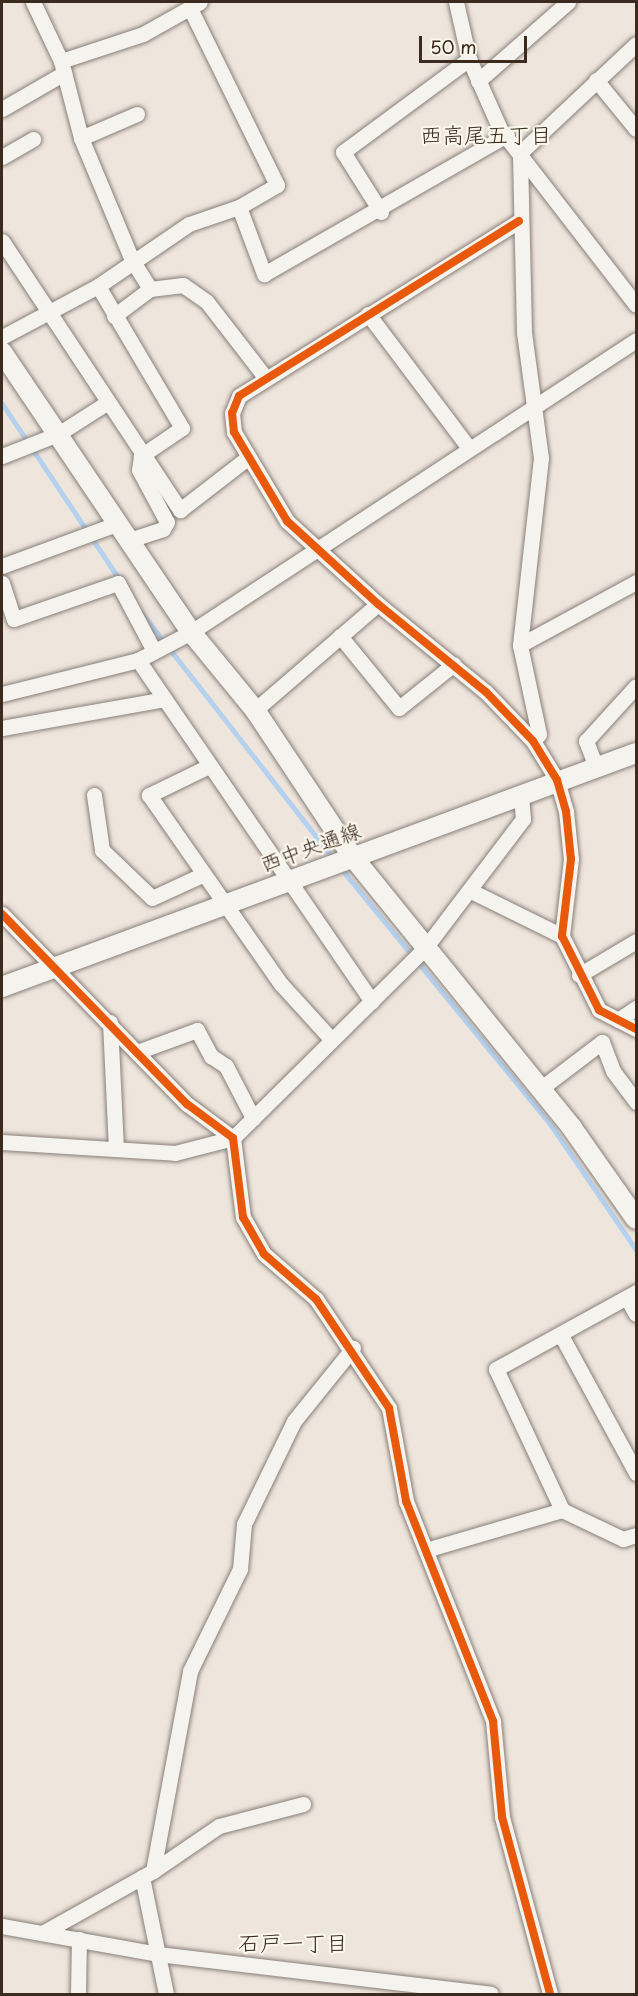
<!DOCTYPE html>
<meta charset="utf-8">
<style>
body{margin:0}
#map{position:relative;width:638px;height:1996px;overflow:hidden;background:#eee5dc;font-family:"Playpen Sans","Klee One",sans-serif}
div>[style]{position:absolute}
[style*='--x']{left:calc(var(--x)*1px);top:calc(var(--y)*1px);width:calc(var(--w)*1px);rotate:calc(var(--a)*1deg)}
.stream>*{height:4.5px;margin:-2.25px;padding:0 2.25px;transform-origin:2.25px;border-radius:2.25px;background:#b5d1ee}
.roads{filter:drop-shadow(0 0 2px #877f78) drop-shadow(0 0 2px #877f78)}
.minor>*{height:15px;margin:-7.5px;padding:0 7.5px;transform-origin:7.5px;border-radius:7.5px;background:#f5f3ee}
.tertiary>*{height:20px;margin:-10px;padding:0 10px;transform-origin:10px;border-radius:10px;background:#f5f3ee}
.cycleway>*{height:8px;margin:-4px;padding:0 4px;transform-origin:4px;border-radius:4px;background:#e8590c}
span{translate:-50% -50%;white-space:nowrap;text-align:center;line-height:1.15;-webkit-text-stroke:4.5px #fbf7ec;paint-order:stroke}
.street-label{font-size:21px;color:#3b2a1e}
.neighbourhood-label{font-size:22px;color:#3b2a1e}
.frame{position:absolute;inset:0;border:3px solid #3b2a1e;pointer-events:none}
.scale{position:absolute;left:419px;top:36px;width:108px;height:27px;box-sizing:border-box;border:3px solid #3b2a1e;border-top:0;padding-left:8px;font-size:18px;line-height:21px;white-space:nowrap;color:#3b2a1e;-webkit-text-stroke:4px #fbf7ec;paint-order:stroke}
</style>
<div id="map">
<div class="stream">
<div style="--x:2;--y:403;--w:213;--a:56.3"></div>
<div style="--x:141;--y:612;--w:312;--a:52"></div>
<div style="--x:340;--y:867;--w:333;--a:50.7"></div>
<div style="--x:551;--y:1125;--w:150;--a:55.6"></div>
</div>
<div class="roads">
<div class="minor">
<div style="--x:33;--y:2;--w:65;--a:64.6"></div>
<div style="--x:61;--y:61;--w:80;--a:75.4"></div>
<div style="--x:81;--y:138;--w:132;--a:67.3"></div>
<div style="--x:132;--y:260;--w:34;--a:58"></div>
<div style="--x:456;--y:2;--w:58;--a:77.2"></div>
<div style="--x:469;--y:59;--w:77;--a:66.1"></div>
<div style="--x:500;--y:129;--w:222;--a:52.3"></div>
<div style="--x:61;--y:61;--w:86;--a:-18.2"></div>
<div style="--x:143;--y:34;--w:65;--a:-29.3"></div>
<div style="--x:596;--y:80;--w:63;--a:50.8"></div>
<div style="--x:478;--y:81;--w:120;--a:-41.3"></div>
<div style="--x:2;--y:109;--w:72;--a:-30.1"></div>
<div style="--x:81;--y:138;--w:61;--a:-23.2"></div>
<div style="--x:2;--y:157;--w:36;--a:-30"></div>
<div style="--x:239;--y:207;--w:72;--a:69.5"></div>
<div style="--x:264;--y:274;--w:280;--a:-29.8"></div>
<div style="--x:381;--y:212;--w:71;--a:-122.3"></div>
<div style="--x:343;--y:152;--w:157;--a:-36.4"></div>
<div style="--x:519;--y:221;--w:330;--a:148"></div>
<div style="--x:239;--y:396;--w:18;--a:112"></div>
<div style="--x:232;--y:413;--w:19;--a:84"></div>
<div style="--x:234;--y:432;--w:104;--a:59.2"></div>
<div style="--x:287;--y:521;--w:123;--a:42.4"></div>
<div style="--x:378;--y:604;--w:139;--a:39.2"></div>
<div style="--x:486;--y:692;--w:68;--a:46.2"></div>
<div style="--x:533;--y:741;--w:46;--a:58.4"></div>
<div style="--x:557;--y:780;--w:32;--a:74"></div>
<div style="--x:566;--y:811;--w:48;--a:84.1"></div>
<div style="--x:571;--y:859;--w:78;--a:96.7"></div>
<div style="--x:562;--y:936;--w:83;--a:63.4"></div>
<div style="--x:599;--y:1010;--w:42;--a:27.2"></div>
<div style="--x:2;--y:241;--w:323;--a:56.5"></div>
<div style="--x:180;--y:510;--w:83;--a:-37.7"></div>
<div style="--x:98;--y:286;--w:110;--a:-34.3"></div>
<div style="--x:189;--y:224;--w:53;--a:-18.8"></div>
<div style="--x:239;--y:207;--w:44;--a:-30.1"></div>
<div style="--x:277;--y:185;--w:197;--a:-116.2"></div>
<div style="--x:368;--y:314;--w:168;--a:53"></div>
<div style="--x:114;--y:316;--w:45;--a:-36.9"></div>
<div style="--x:150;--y:289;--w:33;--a:-7"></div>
<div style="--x:183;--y:285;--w:29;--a:35"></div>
<div style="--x:207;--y:302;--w:95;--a:52.3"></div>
<div style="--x:2;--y:337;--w:109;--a:-28"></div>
<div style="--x:98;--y:286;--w:165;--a:59.4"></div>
<div style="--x:182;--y:428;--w:50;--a:145.7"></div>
<div style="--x:141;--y:456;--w:14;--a:98"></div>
<div style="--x:139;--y:470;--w:59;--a:61.7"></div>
<div style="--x:167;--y:522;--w:8;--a:120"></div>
<div style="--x:163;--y:529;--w:35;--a:162"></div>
<div style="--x:2;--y:456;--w:60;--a:-21.4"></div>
<div style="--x:58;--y:434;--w:59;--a:-32.6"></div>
<div style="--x:2;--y:566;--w:125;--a:-20.2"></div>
<div style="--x:2;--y:583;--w:38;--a:72"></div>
<div style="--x:14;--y:619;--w:110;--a:-19.1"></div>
<div style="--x:118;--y:583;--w:77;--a:62.1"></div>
<div style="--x:340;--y:636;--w:93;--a:50.7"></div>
<div style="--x:399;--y:708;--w:70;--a:-38.7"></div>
<div style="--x:520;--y:645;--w:132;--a:-28.5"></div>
<div style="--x:138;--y:660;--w:414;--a:55.6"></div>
<div style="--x:2;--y:694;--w:140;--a:-14"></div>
<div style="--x:138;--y:660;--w:60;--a:-27.8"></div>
<div style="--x:191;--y:632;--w:532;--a:-33.27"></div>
<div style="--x:255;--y:710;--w:162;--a:-40.8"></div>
<div style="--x:2;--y:728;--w:165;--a:-10.1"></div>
<div style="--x:533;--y:741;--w:9;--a:-49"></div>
<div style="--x:539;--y:734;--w:91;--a:-102.1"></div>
<div style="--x:520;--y:645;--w:188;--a:-83.6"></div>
<div style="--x:541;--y:458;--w:127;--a:-97.7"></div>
<div style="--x:524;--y:332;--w:179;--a:-91.3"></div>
<div style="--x:520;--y:153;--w:159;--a:-43.2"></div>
<div style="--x:209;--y:766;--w:67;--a:154.2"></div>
<div style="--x:149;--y:795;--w:231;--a:55.1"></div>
<div style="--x:281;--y:984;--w:74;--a:47.7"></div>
<div style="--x:596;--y:767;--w:28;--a:-111"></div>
<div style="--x:586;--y:741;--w:74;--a:-47.7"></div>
<div style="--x:94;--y:795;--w:56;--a:81.7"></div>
<div style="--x:102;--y:850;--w:69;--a:43.8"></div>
<div style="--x:152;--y:898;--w:57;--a:-24.8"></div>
<div style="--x:469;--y:890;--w:104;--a:26.3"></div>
<div style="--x:2;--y:914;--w:265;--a:45.8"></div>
<div style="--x:187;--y:1104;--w:57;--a:36.5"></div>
<div style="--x:233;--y:1138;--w:80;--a:82.8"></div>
<div style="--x:243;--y:1217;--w:43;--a:60.4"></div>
<div style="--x:264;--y:1254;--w:69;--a:40.9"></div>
<div style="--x:316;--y:1299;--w:131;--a:56.2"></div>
<div style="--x:389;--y:1408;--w:95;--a:79.6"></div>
<div style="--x:406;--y:1501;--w:237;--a:68.4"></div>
<div style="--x:493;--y:1721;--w:96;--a:84.6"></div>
<div style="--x:502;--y:1817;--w:183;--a:74.8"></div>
<div style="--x:579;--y:975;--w:66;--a:-30.8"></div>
<div style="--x:618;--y:1020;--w:22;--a:-34"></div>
<div style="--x:110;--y:1022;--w:126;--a:87.3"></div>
<div style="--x:137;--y:1052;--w:64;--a:-20.1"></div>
<div style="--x:197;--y:1030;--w:30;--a:62"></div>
<div style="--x:211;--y:1056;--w:18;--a:34"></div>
<div style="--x:226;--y:1066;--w:59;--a:62.6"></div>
<div style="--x:540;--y:1089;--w:78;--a:-37.2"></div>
<div style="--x:602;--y:1042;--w:31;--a:69"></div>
<div style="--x:613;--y:1071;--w:39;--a:53"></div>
<div style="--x:2;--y:1142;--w:173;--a:3.6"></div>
<div style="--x:175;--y:1153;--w:60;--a:-14.5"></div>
<div style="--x:233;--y:1138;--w:270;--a:-44.7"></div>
<div style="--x:425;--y:948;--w:162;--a:-52.8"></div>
<div style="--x:523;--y:819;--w:25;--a:-95"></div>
<div style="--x:636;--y:1292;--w:160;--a:151.2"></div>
<div style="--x:496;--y:1369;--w:156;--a:64.9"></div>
<div style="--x:562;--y:1510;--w:68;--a:25.4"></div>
<div style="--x:623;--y:1539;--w:14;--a:-17"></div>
<div style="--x:627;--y:1298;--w:18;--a:61"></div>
<div style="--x:562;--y:1337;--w:155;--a:61.4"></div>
<div style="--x:429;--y:1549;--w:139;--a:-16.3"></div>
<div style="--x:153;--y:1871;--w:80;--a:-34.3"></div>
<div style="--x:219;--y:1826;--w:87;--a:-14.7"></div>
<div style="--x:142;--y:1877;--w:119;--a:78.4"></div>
<div style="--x:2;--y:1926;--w:158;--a:10.2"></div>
<div style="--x:158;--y:1954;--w:335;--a:6.8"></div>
<div style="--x:44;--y:1932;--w:125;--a:-29.2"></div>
<div style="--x:153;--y:1871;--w:203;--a:-79.5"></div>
<div style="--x:190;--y:1671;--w:114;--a:-63.9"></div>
<div style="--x:240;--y:1569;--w:45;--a:-84.9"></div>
<div style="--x:244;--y:1524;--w:114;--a:-64.1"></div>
<div style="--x:294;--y:1421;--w:94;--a:-51.1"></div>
<div style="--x:78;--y:1994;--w:55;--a:-89"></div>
</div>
<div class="tertiary">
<div style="--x:2;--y:352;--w:338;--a:56"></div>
<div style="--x:191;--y:632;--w:101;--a:50.6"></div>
<div style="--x:255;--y:710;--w:175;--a:56.4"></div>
<div style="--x:352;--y:856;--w:350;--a:51"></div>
<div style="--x:572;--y:1128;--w:111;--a:54.9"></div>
<div style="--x:2;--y:987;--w:676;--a:-20.26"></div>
</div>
</div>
<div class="cycleway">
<div style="--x:519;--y:221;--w:330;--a:148"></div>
<div style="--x:239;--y:396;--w:18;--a:112"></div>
<div style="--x:232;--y:413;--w:19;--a:84"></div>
<div style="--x:234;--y:432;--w:104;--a:59.2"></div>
<div style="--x:287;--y:521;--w:123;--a:42.4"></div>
<div style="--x:378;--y:604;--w:139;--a:39.2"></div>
<div style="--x:486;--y:692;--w:68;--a:46.2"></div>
<div style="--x:533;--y:741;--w:46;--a:58.4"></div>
<div style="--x:557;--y:780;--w:32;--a:74"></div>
<div style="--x:566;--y:811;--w:48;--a:84.1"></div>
<div style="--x:571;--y:859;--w:78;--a:96.7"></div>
<div style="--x:562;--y:936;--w:83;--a:63.4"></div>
<div style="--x:599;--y:1010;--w:42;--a:27.2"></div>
<div style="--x:2;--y:914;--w:265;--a:45.8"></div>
<div style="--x:187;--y:1104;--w:57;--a:36.5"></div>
<div style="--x:233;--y:1138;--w:80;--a:82.8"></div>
<div style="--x:243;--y:1217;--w:43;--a:60.4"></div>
<div style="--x:264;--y:1254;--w:69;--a:40.9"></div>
<div style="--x:316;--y:1299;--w:131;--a:56.2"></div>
<div style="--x:389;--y:1408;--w:95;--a:79.6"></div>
<div style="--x:406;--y:1501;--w:237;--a:68.4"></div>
<div style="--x:493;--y:1721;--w:96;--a:84.6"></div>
<div style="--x:502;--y:1817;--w:183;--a:74.8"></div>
</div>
<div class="street-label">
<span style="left:310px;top:846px;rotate:-20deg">西中央通線</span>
</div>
<div class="neighbourhood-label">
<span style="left:486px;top:134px">西高尾五丁目</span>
<span style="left:293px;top:1942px">石戸一丁目</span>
</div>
<div class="frame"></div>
<div class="scale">50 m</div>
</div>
